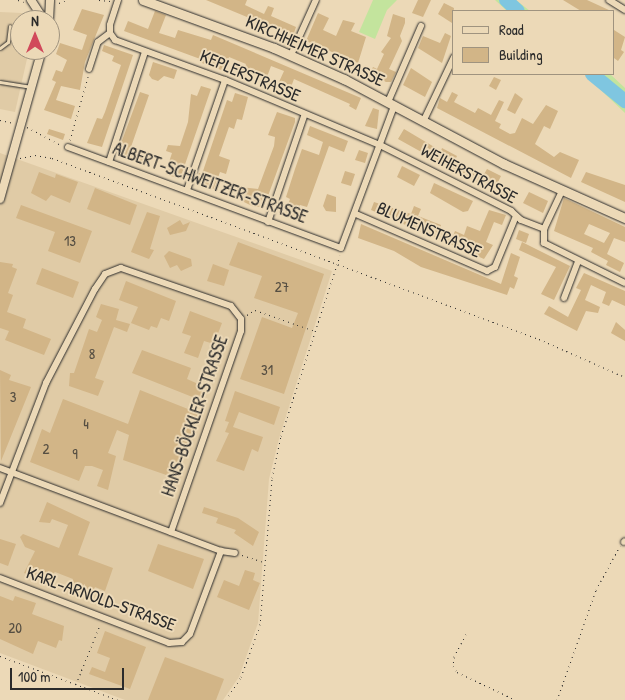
<!DOCTYPE html>
<meta charset="utf-8">
<style>
body{margin:0}
#map{position:relative;width:625px;height:700px;overflow:hidden;background:#ecd9b7;font-family:"Patrick Hand",sans-serif}
div>[style]{position:absolute}
[style*='--x']{left:calc(var(--x)*1px);top:calc(var(--y)*1px);width:calc(var(--w)*1px);rotate:calc(var(--a)*1deg)}
.built>*{inset:0;background:#e0cba6}
.green>*{inset:0;background:#c3e49d}
.river>*{height:14px;margin:-7px;padding:0 7px;transform-origin:7px;border-radius:7px;background:#7fc6e0}
.building>*{inset:0;background:#d2b587}
.path>*{height:1px;margin-top:-0.5px;transform-origin:0;background:repeating-linear-gradient(90deg,#2b2b2b 0 1px,transparent 0 5px)}
.roads{filter:drop-shadow(0 0 1px #2b2b2b) drop-shadow(0 0 1px #2b2b2b)}
.service>*{height:3px;margin:-1.5px;padding:0 1.5px;transform-origin:1.5px;border-radius:1.5px;background:#ecd9b7}
.minor>*{height:6px;margin:-3px;padding:0 3px;transform-origin:3px;border-radius:3px;background:#ecd9b7}
.tertiary>*{height:8px;margin:-4px;padding:0 4px;transform-origin:4px;border-radius:4px;background:#ecd9b7}
.secondary>*{height:9px;margin:-4.5px;padding:0 4.5px;transform-origin:4.5px;border-radius:4.5px;background:#ecd9b7}
span{translate:-50% -50%;white-space:nowrap;text-align:center;line-height:1.15;-webkit-text-stroke:4px #ecd9b7;paint-order:stroke}
.number-label{font-size:15px;color:#554e42}
.number-label span{-webkit-text-stroke-width:0}
.street-label{font-size:18px;color:#2b2b2b}
.legend{position:absolute;left:452px;top:10px;width:162px;height:65px;box-sizing:border-box;background:#ecd9b7;border:1px solid #9f937f;margin:0;padding:6px 9px;list-style:none;font-size:15px;color:#2b2b2b}
.legend li{display:flex;align-items:center;gap:10px;height:25px}
.legend b{width:25px;border:1px solid #9f937f}
.north{position:absolute;left:10px;top:10px;width:50px;height:50px;box-sizing:border-box;background:#ecd9b7;border:1px solid #9f937f;border-radius:50%;rotate:0deg;font-size:14px;font-weight:700;line-height:20px;text-align:center;color:#2b2b2b}
.north::after{content:'';display:block;margin:auto;width:18px;height:22px;background:#d1495b;clip-path:polygon(50% 0,100% 100%,50% 72%,0 100%)}
.scale{position:absolute;left:10px;top:668px;width:114px;height:22px;box-sizing:border-box;border:2px solid #2b2b2b;border-top:0;padding-left:6px;font-size:15px;line-height:18px;white-space:nowrap;color:#2b2b2b;-webkit-text-stroke:4px #ecd9b7;paint-order:stroke}
</style>
<div id="map">
<div class="built">
<div style="clip-path:polygon(0 12px,22px 13px,28px 20px,20px 20px,20px 50px,29px 50px,15px 112px,0 109px)"></div>
<div style="clip-path:polygon(0 153px,332px 271px,280px 435px,269px 479px,258px 623px,239px 677px,223px 700px,125px 700px,0 653px)"></div>
</div>
<div class="green">
<div style="clip-path:polygon(373px 0,397px 0,387px 10px,375px 39px,359px 32px)"></div>
<div style="clip-path:polygon(495px 0,516px 0,530px 11px,507px 11px)"></div>
<div style="clip-path:polygon(584px 74px,610px 74px,625px 88px,625px 113px)"></div>
</div>
<div class="river">
<div style="--x:506;--y:0;--w:16;--a:43"></div>
<div style="--x:592;--y:74;--w:43;--a:39.3"></div>
</div>
<div class="building">
<div style="clip-path:polygon(206px 0,247px 0,245px 5px,264px 14px,268px 6px,274px 8px,271px 16px,296px 27px,293px 36px)"></div>
<div style="clip-path:polygon(418px 0,431px 0,423px 17px,412px 13px)"></div>
<div style="clip-path:polygon(563px 0,587px 0,611px 11px,581px 11px)"></div>
<div style="clip-path:polygon(444px 3px,454px 8px,452px 23px,438px 14px)"></div>
<div style="clip-path:polygon(82px 9px,104px 15px,85px 62px,80px 90px,61px 86px,56px 100px,75px 106px,71px 119px,44px 110px,56px 82px,52px 80px,56px 70px,62px 72px,67px 60px,56px 54px,60px 43px,82px 50px,87px 35px,73px 30px)"></div>
<div style="clip-path:polygon(155px 11px,166px 15px,159px 33px,175px 38px,178px 30px,211px 40px,213px 35px,361px 98px,356px 110px,349px 106px,350px 104px,294px 79px,291px 87px,279px 82px,284px 71px,271px 66px,267px 77px,251px 71px,250px 74px,243px 71px,246px 64px,229px 57px,224px 71px,202px 63px,203px 60px,124px 31px,128px 21px,148px 29px)"></div>
<div style="clip-path:polygon(318px 13px,329px 18px,323px 30px,336px 36px,343px 20px,355px 23px,351px 31px,366px 37px,358px 63px,306px 41px)"></div>
<div style="clip-path:polygon(393px 14px,405px 18px,405px 23px,400px 36px,402px 41px,389px 69px,396px 72px,391px 82px,386px 82px,370px 73px,373px 67px,377px 69px,384px 54px,381px 52px,391px 38px,387px 36px)"></div>
<div style="clip-path:polygon(614px 30px,625px 37px,621px 50px,624px 52px,618px 61px,614px 58px)"></div>
<div style="clip-path:polygon(445px 33px,451px 36px,442px 63px,418px 48px,423px 36px,440px 43px)"></div>
<div style="clip-path:polygon(104px 45px,133px 55px,102px 147px,87px 143px,97px 118px,102px 119px,105px 112px,121px 65px,112px 61px,114px 56px,102px 51px)"></div>
<div style="clip-path:polygon(153px 62px,177px 70px,174px 79px,164px 76px,158px 81px,152px 79px,149px 75px)"></div>
<div style="clip-path:polygon(411px 68px,432px 82px,425px 97px,403px 85px)"></div>
<div style="clip-path:polygon(494px 77px,501px 80px,496px 90px,489px 86px)"></div>
<div style="clip-path:polygon(201px 86px,211px 89px,180px 179px,165px 174px,172px 153px,166px 151px,168px 145px,180px 146px,188px 122px,191px 94px,197px 96px)"></div>
<div style="clip-path:polygon(140px 92px,149px 95px,131px 147px,151px 153px,145px 164px,117px 154px)"></div>
<div style="clip-path:polygon(452px 92px,458px 95px,454px 102px,475px 113px,478px 108px,491px 115px,499px 100px,504px 102px,495px 121px,501px 124px,499px 128px,510px 134px,515px 133px,522px 118px,533px 124px,546px 105px,558px 111px,550px 129px,544px 126px,535px 144px,554px 157px,560px 152px,579px 160px,571px 178px,437px 108px,440px 98px,447px 102px)"></div>
<div style="clip-path:polygon(235px 93px,248px 97px,242px 120px,237px 119px,234px 129px,229px 127px,219px 156px,230px 160px,226px 174px,220px 172px,214px 189px,195px 183px,199px 173px,202px 174px,227px 100px,232px 102px)"></div>
<div style="clip-path:polygon(515px 93px,523px 99px,515px 114px,507px 110px)"></div>
<div style="clip-path:polygon(373px 108px,379px 110px,377px 129px,365px 126px)"></div>
<div style="clip-path:polygon(277px 112px,295px 118px,295px 122px,264px 207px,254px 207px,236px 198px,240px 187px,258px 189px,274px 146px,275px 137px,268px 135px)"></div>
<div style="clip-path:polygon(310px 126px,348px 141px,344px 152px,329px 146px,307px 207px,300px 205px,296px 220px,284px 216px,290px 199px,286px 197px,295px 169px,302px 149px,319px 155px,323px 142px,307px 135px)"></div>
<div style="clip-path:polygon(49px 129px,65px 134px,63px 140px,47px 134px)"></div>
<div style="clip-path:polygon(404px 129px,441px 151px,442px 148px,457px 156px,455px 160px,483px 175px,479px 184px,398px 139px)"></div>
<div style="clip-path:polygon(359px 150px,368px 153px,365px 163px,355px 160px)"></div>
<div style="clip-path:polygon(402px 166px,420px 175px,414px 186px,397px 177px)"></div>
<div style="clip-path:polygon(487px 169px,501px 176px,498px 182px,511px 188px,506px 198px,493px 190px,496px 183px,483px 176px)"></div>
<div style="clip-path:polygon(345px 171px,355px 174px,351px 186px,341px 183px)"></div>
<div style="clip-path:polygon(39px 172px,55px 178px,56px 174px,78px 182px,70px 203px,51px 195px,46px 201px,31px 193px)"></div>
<div style="clip-path:polygon(586px 172px,625px 185px,625px 202px,581px 182px)"></div>
<div style="clip-path:polygon(434px 183px,473px 201px,468px 211px,463px 212px,430px 193px)"></div>
<div style="clip-path:polygon(95px 188px,137px 205px,130px 225px,87px 209px)"></div>
<div style="clip-path:polygon(529px 192px,548px 201px,543px 213px,523px 203px)"></div>
<div style="clip-path:polygon(327px 194px,336px 197px,336px 212px,326px 211px,323px 206px)"></div>
<div style="clip-path:polygon(evenodd,564px 198px,625px 227px,625px 242px,614px 238px,607px 254px,624px 263px,620px 272px,606px 265px,608px 261px,591px 252px,593px 248px,554px 231px,564px 198px,589px 224px,610px 233px,604px 243px,584px 234px,589px 224px)"></div>
<div style="clip-path:polygon(374px 202px,411px 214px,414px 206px,421px 209px,418px 216px,441px 225px,440px 230px,453px 236px,455px 231px,464px 235px,467px 226px,480px 231px,489px 210px,506px 215px,502px 225px,494px 222px,486px 242px,493px 245px,484px 259px,371px 210px)"></div>
<div style="clip-path:polygon(21px 205px,92px 231px,80px 263px,48px 251px,55px 232px,16px 218px)"></div>
<div style="clip-path:polygon(147px 212px,160px 216px,150px 249px,154px 250px,149px 259px,131px 252px)"></div>
<div style="clip-path:polygon(180px 220px,183px 225px,190px 222px,186px 231px,170px 235px,167px 228px)"></div>
<div style="clip-path:polygon(361px 224px,501px 284px,511px 253px,520px 257px,514px 276px,518px 278px,514px 289px,510px 287px,507px 295px,421px 267px,394px 251px,358px 238px)"></div>
<div style="clip-path:polygon(519px 230px,529px 234px,526px 243px,516px 239px)"></div>
<div style="clip-path:polygon(238px 242px,324px 274px,284px 394px,240px 379px,262px 317px,292px 328px,298px 313px,254px 298px,262px 276px,229px 265px)"></div>
<div style="clip-path:polygon(522px 242px,570px 266px,554px 300px,541px 294px,556px 267px,519px 250px)"></div>
<div style="clip-path:polygon(169px 251px,191px 259px,192px 266px,181px 271px,177px 265px,170px 268px,164px 256px)"></div>
<div style="clip-path:polygon(0 262px,13px 264px,12px 267px,17px 269px,8px 293px,13px 295px,7px 312px,26px 319px,23px 328px,51px 339px,44px 355px,5px 340px,9px 331px,0 328px)"></div>
<div style="clip-path:polygon(213px 264px,229px 270px,224px 286px,207px 281px)"></div>
<div style="clip-path:polygon(42px 268px,79px 282px,73px 298px,36px 284px)"></div>
<div style="clip-path:polygon(584px 273px,625px 291px,625px 306px,612px 300px,609px 306px,602px 303px,606px 292px,591px 285px,585px 300px,600px 307px,598px 313px,586px 311px,577px 331px,544px 314px,549px 306px,568px 317px,581px 290px,576px 288px)"></div>
<div style="clip-path:polygon(126px 281px,176px 301px,169px 321px,161px 318px,157px 328px,151px 326px,149px 330px,131px 323px,138px 307px,119px 300px)"></div>
<div style="clip-path:polygon(101px 304px,119px 309px,116px 320px,130px 324px,127px 332px,114px 327px,95px 378px,104px 381px,98px 396px,69px 386px,70px 373px,74px 373px,89px 329px,97px 332px,102px 320px,96px 317px)"></div>
<div style="clip-path:polygon(190px 311px,222px 323px,214px 344px,204px 341px,198px 358px,184px 353px,191px 336px,182px 333px)"></div>
<div style="clip-path:polygon(616px 322px,625px 330px,625px 341px,611px 333px)"></div>
<div style="clip-path:polygon(142px 350px,191px 368px,187px 379px,205px 387px,200px 400px,132px 373px)"></div>
<div style="clip-path:polygon(0 370px,11px 375px,9px 380px,31px 387px,1px 461px)"></div>
<div style="clip-path:polygon(140px 390px,198px 413px,175px 478px,123px 460px,129px 435px,117px 430px,108px 453px,116px 456px,108px 490px,97px 486px,103px 470px,92px 466px,85px 466px,79px 481px,30px 462px,42px 429px,50px 433px,63px 399px,128px 424px)"></div>
<div style="clip-path:polygon(235px 391px,280px 407px,274px 425px,239px 412px,233px 427px,263px 437px,258px 452px,252px 449px,244px 471px,216px 461px,229px 433px,225px 432px,229px 422px,225px 421px)"></div>
<div style="clip-path:polygon(47px 502px,90px 522px,78px 555px,113px 568px,105px 591px,95px 587px,91px 598px,71px 590px,73px 579px,55px 572px,45px 581px,24px 573px,35px 551px,25px 547px,20px 537px,23px 534px,59px 548px,68px 525px,52px 519px,50px 523px,39px 522px)"></div>
<div style="clip-path:polygon(204px 507px,238px 518px,259px 532px,253px 546px,234px 533px,236px 530px,216px 523px,218px 518px,202px 513px)"></div>
<div style="clip-path:polygon(0 539px,16px 544px,8px 566px,0 563px)"></div>
<div style="clip-path:polygon(158px 544px,204px 559px,193px 589px,148px 571px)"></div>
<div style="clip-path:polygon(245px 570px,255px 573px,253px 580px,260px 583px,249px 610px,217px 597px,224px 580px,239px 586px)"></div>
<div style="clip-path:polygon(0 596px,13px 601px,15px 596px,36px 603px,32px 614px,64px 626px,62px 641px,59px 640px,56px 648px,38px 641px,33px 654px,0 639px)"></div>
<div style="clip-path:polygon(105px 631px,146px 647px,130px 689px,89px 674px,92px 667px,105px 672px,110px 658px,97px 653px)"></div>
<div style="clip-path:polygon(165px 657px,224px 679px,216px 700px,148px 700px)"></div>
</div>
<div class="path">
<div style="--x:18;--y:0;--w:6;--a:18"></div>
<div style="--x:99;--y:0;--w:12;--a:5"></div>
<div style="--x:59;--y:3;--w:8;--a:-23"></div>
<div style="--x:0;--y:120;--w:14;--a:12"></div>
<div style="--x:27;--y:127;--w:38;--a:28"></div>
<div style="--x:70;--y:140;--w:66;--a:-74.1"></div>
<div style="--x:20;--y:158;--w:15;--a:-11"></div>
<div style="--x:35;--y:155;--w:17;--a:10"></div>
<div style="--x:52;--y:158;--w:520;--a:20.39"></div>
<div style="--x:539;--y:339;--w:94;--a:23.8"></div>
<div style="--x:247;--y:315;--w:9;--a:-32"></div>
<div style="--x:255;--y:310;--w:64;--a:19.3"></div>
<div style="--x:242;--y:555;--w:23;--a:18"></div>
<div style="--x:466;--y:634;--w:26;--a:118"></div>
<div style="--x:454;--y:657;--w:9;--a:96"></div>
<div style="--x:453;--y:666;--w:7;--a:56"></div>
<div style="--x:457;--y:672;--w:65;--a:25.4"></div>
<div style="--x:0;--y:656;--w:126;--a:20.4"></div>
<div style="--x:76;--y:684;--w:64;--a:-67.9"></div>
<div style="--x:226;--y:700;--w:27;--a:-57"></div>
<div style="--x:241;--y:677;--w:55;--a:-69.9"></div>
<div style="--x:260;--y:625;--w:147;--a:-85.3"></div>
<div style="--x:272;--y:478;--w:43;--a:-77.9"></div>
<div style="--x:281;--y:436;--w:190;--a:-71.9"></div>
<div style="--x:557;--y:700;--w:117;--a:-70.5"></div>
<div style="--x:596;--y:590;--w:50;--a:-61.4"></div>
</div>
<div class="roads">
<div class="service">
<div style="--x:0;--y:48;--w:10;--a:-37"></div>
<div style="--x:8;--y:42;--w:16;--a:-83"></div>
<div style="--x:0;--y:82;--w:32;--a:9"></div>
</div>
<div class="minor">
<div style="--x:118;--y:0;--w:26;--a:108"></div>
<div style="--x:110;--y:25;--w:8;--a:90"></div>
<div style="--x:110;--y:33;--w:9;--a:54"></div>
<div style="--x:115;--y:40;--w:117;--a:20"></div>
<div style="--x:225;--y:80;--w:168;--a:22.8"></div>
<div style="--x:380;--y:145;--w:147;--a:26.7"></div>
<div style="--x:511;--y:211;--w:13;--a:42"></div>
<div style="--x:521;--y:220;--w:25;--a:21"></div>
<div style="--x:544;--y:229;--w:14;--a:90"></div>
<div style="--x:544;--y:243;--w:90;--a:26.3"></div>
<div style="--x:609;--y:0;--w:19;--a:32"></div>
<div style="--x:291;--y:55;--w:60;--a:-65.6"></div>
<div style="--x:89;--y:69;--w:28;--a:-72"></div>
<div style="--x:98;--y:42;--w:15;--a:-37"></div>
<div style="--x:388;--y:102;--w:83;--a:-66.5"></div>
<div style="--x:423;--y:122;--w:72;--a:-64.5"></div>
<div style="--x:68;--y:147;--w:291;--a:20.3"></div>
<div style="--x:341;--y:248;--w:152;--a:-69.5"></div>
<div style="--x:109;--y:162;--w:116;--a:-71.9"></div>
<div style="--x:187;--y:190;--w:116;--a:-70.9"></div>
<div style="--x:356;--y:214;--w:143;--a:23.5"></div>
<div style="--x:487;--y:271;--w:9;--a:-27"></div>
<div style="--x:495;--y:267;--w:55;--a:-67.6"></div>
<div style="--x:268;--y:222;--w:112;--a:-71.2"></div>
<div style="--x:544;--y:229;--w:42;--a:-64.7"></div>
<div style="--x:564;--y:298;--w:39;--a:-69"></div>
<div style="--x:0;--y:468;--w:236;--a:20.6"></div>
<div style="--x:221;--y:551;--w:14;--a:8"></div>
<div style="--x:0;--y:503;--w:129;--a:-69"></div>
<div style="--x:46;--y:383;--w:106;--a:-62.5"></div>
<div style="--x:95;--y:289;--w:18;--a:-56"></div>
<div style="--x:105;--y:274;--w:17;--a:-21"></div>
<div style="--x:121;--y:268;--w:116;--a:19.1"></div>
<div style="--x:231;--y:306;--w:16;--a:52"></div>
<div style="--x:241;--y:319;--w:12;--a:90"></div>
<div style="--x:241;--y:331;--w:213;--a:109.2"></div>
<div style="--x:624;--y:542;--w:1;--a:-45"></div>
<div style="--x:0;--y:578;--w:181;--a:21"></div>
<div style="--x:169;--y:643;--w:13;--a:-4"></div>
<div style="--x:182;--y:642;--w:11;--a:-45"></div>
<div style="--x:190;--y:634;--w:89;--a:-69.5"></div>
</div>
<div class="tertiary">
<div style="--x:31;--y:0;--w:24;--a:57"></div>
<div style="--x:49;--y:20;--w:20;--a:-87"></div>
<div style="--x:0;--y:199;--w:155;--a:-74.3"></div>
</div>
<div class="secondary">
<div style="--x:143;--y:0;--w:140;--a:20.1"></div>
<div style="--x:274;--y:48;--w:77;--a:23.9"></div>
<div style="--x:344;--y:79;--w:181;--a:28"></div>
<div style="--x:504;--y:164;--w:133;--a:24.1"></div>
</div>
</div>
<div class="number-label">
<span style="left:70px;top:241px">13</span>
<span style="left:282px;top:287px">27</span>
<span style="left:92px;top:354px">8</span>
<span style="left:267px;top:370px">31</span>
<span style="left:13px;top:397px">3</span>
<span style="left:86px;top:424px">4</span>
<span style="left:46px;top:449px">2</span>
<span style="left:75px;top:454px">9</span>
<span style="left:15px;top:628px">20</span>
</div>
<div class="street-label">
<span style="left:315px;top:51px;rotate:24deg">KIRCHHEIMER STRASSE</span>
<span style="left:250px;top:76px;rotate:23deg">KEPLERSTRASSE</span>
<span style="left:469px;top:174px;rotate:28deg">WEIHERSTRASSE</span>
<span style="left:210px;top:183px;rotate:20deg">ALBERT-SCHWEITZER-STRASSE</span>
<span style="left:429px;top:230px;rotate:24deg">BLUMENSTRASSE</span>
<span style="left:195px;top:416px;rotate:-71deg">HANS-BÖCKLER-STRASSE</span>
<span style="left:101px;top:599px;rotate:20deg">KARL-ARNOLD-STRASSE</span>
</div>
<ul class="legend">
<li><b style="height:6px;background:#ecd9b7"></b>Road</li>
<li><b style="height:14px;background:#d2b587"></b>Building</li>
</ul>
<div class="north">N</div>
<div class="scale">100 m</div>
</div>
